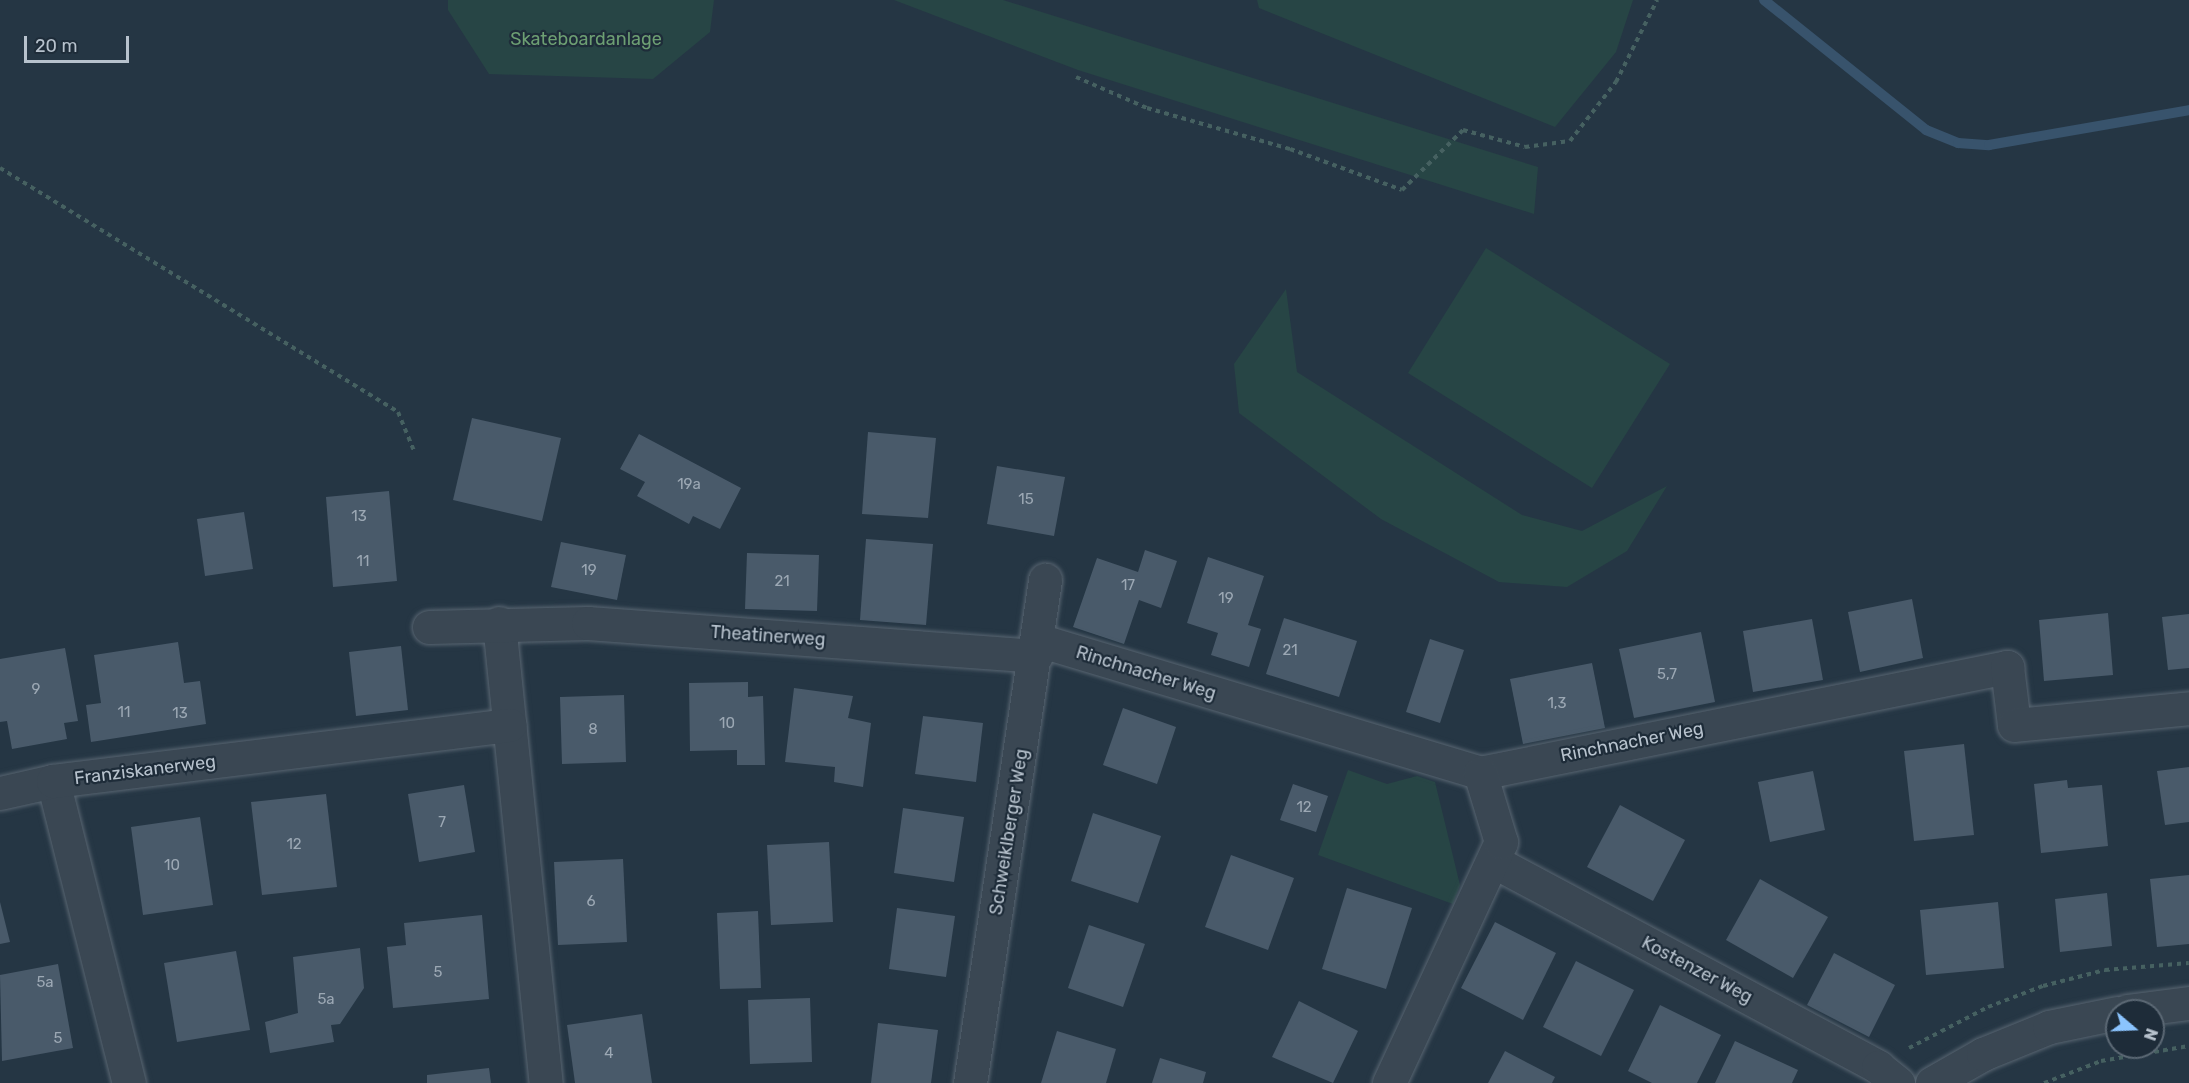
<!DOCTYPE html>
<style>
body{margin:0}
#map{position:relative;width:2189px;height:1083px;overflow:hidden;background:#253644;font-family:Rubik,sans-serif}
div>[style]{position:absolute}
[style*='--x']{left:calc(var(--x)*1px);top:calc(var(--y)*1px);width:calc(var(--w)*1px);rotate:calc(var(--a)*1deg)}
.green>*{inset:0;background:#274545}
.stream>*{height:10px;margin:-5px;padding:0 5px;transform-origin:5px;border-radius:5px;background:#38536c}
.building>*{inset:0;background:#495a6a}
.path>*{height:4px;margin-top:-2px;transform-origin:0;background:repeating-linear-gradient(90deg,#466161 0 4.5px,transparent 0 9px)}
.roads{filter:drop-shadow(0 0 2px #586571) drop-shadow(0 0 2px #586571)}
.minor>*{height:33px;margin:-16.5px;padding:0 16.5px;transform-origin:16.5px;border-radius:16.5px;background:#3a4753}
span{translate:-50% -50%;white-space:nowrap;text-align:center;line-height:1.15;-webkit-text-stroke:4.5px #1e2c39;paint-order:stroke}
.number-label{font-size:15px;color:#9ca8b4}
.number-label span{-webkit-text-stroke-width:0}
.park-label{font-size:18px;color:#6d9f73}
.street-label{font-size:18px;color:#b7c2cd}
.north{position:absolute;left:2105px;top:999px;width:60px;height:60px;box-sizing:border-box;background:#1e2c39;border:2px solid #5b6874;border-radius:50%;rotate:109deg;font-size:16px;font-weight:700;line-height:24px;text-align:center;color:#b7c2cd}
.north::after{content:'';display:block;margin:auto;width:21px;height:27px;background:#8bc4fe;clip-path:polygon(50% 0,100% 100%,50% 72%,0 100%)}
.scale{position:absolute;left:24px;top:36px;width:105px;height:27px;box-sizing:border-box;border:3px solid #b7c2cd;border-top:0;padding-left:8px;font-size:18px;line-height:21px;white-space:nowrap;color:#b7c2cd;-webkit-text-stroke:4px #1e2c39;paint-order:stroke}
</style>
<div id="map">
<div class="green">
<div style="clip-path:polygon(448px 0,714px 0,710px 32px,653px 79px,489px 74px,448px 10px)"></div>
<div style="clip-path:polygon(894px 0,1003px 0,1538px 167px,1534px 214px,1078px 70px)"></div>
<div style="clip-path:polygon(1257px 0,1633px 0,1616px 52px,1555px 127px,1259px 8px)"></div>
<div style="clip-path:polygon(1486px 248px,1670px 364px,1592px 488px,1408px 373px)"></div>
<div style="clip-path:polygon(1286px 289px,1297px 372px,1522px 515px,1582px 531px,1667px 486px,1627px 551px,1567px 587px,1499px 582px,1381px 519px,1239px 413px,1234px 364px)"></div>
<div style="clip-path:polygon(1348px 770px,1387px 784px,1417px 776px,1435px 782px,1460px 885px,1453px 904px,1318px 855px)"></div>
</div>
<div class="stream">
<div style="--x:1764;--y:0;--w:208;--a:38.7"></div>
<div style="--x:1926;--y:130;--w:35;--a:22"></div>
<div style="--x:1958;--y:143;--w:31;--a:4"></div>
<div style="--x:1989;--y:145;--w:203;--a:-9.9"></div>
</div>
<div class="building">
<div style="clip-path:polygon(472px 418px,561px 438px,542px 521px,453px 500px)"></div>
<div style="clip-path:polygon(868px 432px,936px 438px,928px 518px,862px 514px)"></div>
<div style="clip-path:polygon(639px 434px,741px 488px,720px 529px,693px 516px,689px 524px,637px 496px,645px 482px,620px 469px)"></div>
<div style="clip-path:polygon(997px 466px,1065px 477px,1054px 536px,987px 524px)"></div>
<div style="clip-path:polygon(389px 491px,397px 581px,333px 587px,326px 497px)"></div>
<div style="clip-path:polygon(244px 512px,253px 569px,205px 576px,197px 519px)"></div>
<div style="clip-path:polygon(866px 539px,933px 544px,926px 625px,860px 620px)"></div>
<div style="clip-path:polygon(561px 542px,626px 555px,617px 600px,551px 587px)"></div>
<div style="clip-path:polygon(1145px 550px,1177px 561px,1161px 608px,1139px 600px,1124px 644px,1073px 627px,1097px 558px,1138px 572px)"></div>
<div style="clip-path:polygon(747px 553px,819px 555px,817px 611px,745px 609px)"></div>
<div style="clip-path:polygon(1208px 557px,1264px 576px,1248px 625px,1261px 629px,1249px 667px,1211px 655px,1218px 633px,1187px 623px)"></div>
<div style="clip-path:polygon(1912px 599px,1923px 658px,1860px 672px,1848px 612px)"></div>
<div style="clip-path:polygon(2108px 613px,2113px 675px,2044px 681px,2039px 620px)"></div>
<div style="clip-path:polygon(2189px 614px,2189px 668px,2168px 670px,2162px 617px)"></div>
<div style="clip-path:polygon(1284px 618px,1357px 641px,1339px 697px,1266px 674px)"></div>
<div style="clip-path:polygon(1812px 619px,1823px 680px,1753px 692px,1743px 631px)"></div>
<div style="clip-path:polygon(1701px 632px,1715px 702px,1634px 718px,1619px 649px)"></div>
<div style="clip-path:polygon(1430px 639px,1464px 650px,1440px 723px,1406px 712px)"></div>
<div style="clip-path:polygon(178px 642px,184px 683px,200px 681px,206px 724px,91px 742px,86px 705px,101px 703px,94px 655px)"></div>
<div style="clip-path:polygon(401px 646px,408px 710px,356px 716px,349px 652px)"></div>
<div style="clip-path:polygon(65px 648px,78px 721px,64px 723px,67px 739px,12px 749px,7px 721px,0 722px,0 659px)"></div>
<div style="clip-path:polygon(1592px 663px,1605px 728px,1523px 744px,1510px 679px)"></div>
<div style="clip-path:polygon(748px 682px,748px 697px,763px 696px,765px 765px,737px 765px,737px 750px,690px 751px,689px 683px)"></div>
<div style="clip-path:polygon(794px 688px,853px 696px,848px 718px,871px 723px,863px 787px,834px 782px,835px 767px,785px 762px)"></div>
<div style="clip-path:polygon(624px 695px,626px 762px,562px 764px,560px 697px)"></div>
<div style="clip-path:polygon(1123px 708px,1176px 727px,1157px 784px,1103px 765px)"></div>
<div style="clip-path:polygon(923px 716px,983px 723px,976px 782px,915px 774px)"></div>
<div style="clip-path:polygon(1964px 744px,1974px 835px,1914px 841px,1904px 751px)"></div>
<div style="clip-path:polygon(2189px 767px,2189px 822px,2165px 825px,2157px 771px)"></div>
<div style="clip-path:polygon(1813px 771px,1825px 830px,1770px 842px,1758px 782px)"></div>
<div style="clip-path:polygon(2067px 780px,2068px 788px,2102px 785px,2108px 846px,2041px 853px,2034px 784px)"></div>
<div style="clip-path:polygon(1293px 784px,1328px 796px,1316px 832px,1280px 820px)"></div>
<div style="clip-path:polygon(464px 785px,475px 852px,419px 862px,408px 794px)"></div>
<div style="clip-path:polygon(326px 794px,337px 887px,262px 895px,251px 802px)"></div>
<div style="clip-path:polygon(1620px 805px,1685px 840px,1653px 901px,1587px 867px)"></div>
<div style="clip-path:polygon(903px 808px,964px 817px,954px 882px,894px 873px)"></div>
<div style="clip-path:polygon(1093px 813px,1161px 836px,1138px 903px,1071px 881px)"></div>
<div style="clip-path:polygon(200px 817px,213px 905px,143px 915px,131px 827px)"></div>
<div style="clip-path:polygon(829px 842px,833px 922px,771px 925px,767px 845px)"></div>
<div style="clip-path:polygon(1231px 855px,1294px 878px,1268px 950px,1205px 927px)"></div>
<div style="clip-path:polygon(623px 859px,627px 942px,558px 945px,554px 862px)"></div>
<div style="clip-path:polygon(2189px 875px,2189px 944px,2157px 947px,2150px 879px)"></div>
<div style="clip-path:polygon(1760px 879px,1828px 917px,1793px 978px,1726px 940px)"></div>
<div style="clip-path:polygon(1347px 888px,1412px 908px,1386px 989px,1322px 969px)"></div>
<div style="clip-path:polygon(2107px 893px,2112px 946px,2060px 952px,2055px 899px)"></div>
<div style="clip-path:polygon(0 902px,10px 942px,0 944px)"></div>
<div style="clip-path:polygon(1998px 902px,2004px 968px,1926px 975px,1920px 910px)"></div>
<div style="clip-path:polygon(897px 908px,955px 916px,946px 977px,889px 969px)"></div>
<div style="clip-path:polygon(758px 911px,761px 988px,720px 989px,717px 913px)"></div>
<div style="clip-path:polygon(482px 915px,489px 999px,393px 1008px,387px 947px,406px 945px,404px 923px)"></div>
<div style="clip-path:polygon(1495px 922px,1556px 953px,1523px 1020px,1461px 988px)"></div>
<div style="clip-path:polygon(1089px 925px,1145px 944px,1123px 1007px,1068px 988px)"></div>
<div style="clip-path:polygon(360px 948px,364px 988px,340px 1024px,331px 1025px,334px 1042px,270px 1053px,265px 1022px,298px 1013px,293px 957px)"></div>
<div style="clip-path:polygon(236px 951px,250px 1030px,177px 1042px,164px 963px)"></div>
<div style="clip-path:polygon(1834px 953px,1895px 985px,1869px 1037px,1807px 1005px)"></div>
<div style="clip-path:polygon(1576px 961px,1634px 990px,1601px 1056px,1543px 1027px)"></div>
<div style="clip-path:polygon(58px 964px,73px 1048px,2px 1061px,0 975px)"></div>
<div style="clip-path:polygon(810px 998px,812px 1062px,750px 1064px,748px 1000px)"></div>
<div style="clip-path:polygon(1299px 1001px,1358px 1031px,1333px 1083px,1272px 1057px)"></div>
<div style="clip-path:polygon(1660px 1005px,1721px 1035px,1697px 1083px,1652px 1083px,1628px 1071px)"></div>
<div style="clip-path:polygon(642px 1014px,652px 1083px,575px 1083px,567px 1025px)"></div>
<div style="clip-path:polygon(878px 1023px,938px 1030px,931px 1083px,871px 1083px)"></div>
<div style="clip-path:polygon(1057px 1031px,1116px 1049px,1106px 1083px,1041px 1083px)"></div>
<div style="clip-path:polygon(1735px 1041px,1798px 1070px,1792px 1083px,1715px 1083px)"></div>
<div style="clip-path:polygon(1505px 1051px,1555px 1077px,1552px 1083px,1488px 1083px)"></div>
<div style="clip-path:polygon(1160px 1058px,1206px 1072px,1203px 1083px,1152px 1083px)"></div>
<div style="clip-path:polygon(489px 1068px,491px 1083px,427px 1083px,427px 1075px)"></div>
</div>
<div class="path">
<div style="--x:1076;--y:77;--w:77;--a:23.6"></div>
<div style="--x:1147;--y:108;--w:149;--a:16"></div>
<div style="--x:1290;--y:149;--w:119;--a:20.1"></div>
<div style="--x:1402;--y:190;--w:86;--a:-44.5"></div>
<div style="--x:1463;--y:130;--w:64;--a:15.3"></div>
<div style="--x:1525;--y:147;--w:45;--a:-7.6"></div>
<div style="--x:1570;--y:141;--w:75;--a:-52.1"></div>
<div style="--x:1616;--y:82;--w:92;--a:-63.4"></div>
<div style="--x:0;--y:168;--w:467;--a:31.5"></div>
<div style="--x:398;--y:412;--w:42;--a:67.7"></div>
<div style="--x:1909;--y:1048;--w:89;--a:-27.4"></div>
<div style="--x:1988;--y:1007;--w:59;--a:-20.9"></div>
<div style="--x:2043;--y:986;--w:64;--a:-14.5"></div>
<div style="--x:2105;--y:970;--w:84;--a:-4.8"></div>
<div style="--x:2044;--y:1083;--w:61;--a:-21.1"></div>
<div style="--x:2101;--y:1061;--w:89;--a:-9.7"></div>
</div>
<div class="roads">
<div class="minor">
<div style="--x:499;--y:623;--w:462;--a:84.2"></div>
<div style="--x:429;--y:627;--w:159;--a:-1.4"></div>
<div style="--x:588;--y:623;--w:449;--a:4.2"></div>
<div style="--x:1038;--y:640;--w:462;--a:16.7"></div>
<div style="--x:1480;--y:773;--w:538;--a:-11.37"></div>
<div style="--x:2007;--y:667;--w:58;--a:83.1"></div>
<div style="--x:2014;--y:725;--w:176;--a:-5.5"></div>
<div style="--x:53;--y:781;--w:311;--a:75.9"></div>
<div style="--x:0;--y:793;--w:54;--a:-12.8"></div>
<div style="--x:53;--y:781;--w:460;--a:-7"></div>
<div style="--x:1493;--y:861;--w:437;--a:28.1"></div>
<div style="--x:1878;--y:1067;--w:26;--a:39"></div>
<div style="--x:2127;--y:1011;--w:63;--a:-7.4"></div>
<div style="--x:970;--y:1083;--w:509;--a:-81.52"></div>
<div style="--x:1389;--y:1083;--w:266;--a:-65.1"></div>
<div style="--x:1501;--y:842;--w:72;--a:-106.9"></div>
<div style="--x:1932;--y:1083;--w:59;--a:-29.6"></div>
<div style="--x:1983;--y:1054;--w:71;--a:-22.2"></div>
<div style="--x:2049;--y:1027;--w:69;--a:-11.6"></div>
</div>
</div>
<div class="number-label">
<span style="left:689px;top:485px">19a</span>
<span style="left:1026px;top:500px">15</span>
<span style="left:359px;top:517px">13</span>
<span style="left:363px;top:562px">11</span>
<span style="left:589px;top:571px">19</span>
<span style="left:782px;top:582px">21</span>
<span style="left:1128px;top:586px">17</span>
<span style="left:1226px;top:599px">19</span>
<span style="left:1290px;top:651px">21</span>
<span style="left:1667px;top:675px">5,7</span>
<span style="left:36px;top:690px">9</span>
<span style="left:1557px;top:704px">1,3</span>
<span style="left:124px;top:713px">11</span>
<span style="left:180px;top:714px">13</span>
<span style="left:727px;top:724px">10</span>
<span style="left:593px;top:730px">8</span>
<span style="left:1304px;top:808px">12</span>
<span style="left:442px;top:823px">7</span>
<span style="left:294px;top:845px">12</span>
<span style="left:172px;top:866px">10</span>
<span style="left:591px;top:902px">6</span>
<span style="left:438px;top:973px">5</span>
<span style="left:45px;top:983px">5a</span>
<span style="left:326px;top:1000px">5a</span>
<span style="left:58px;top:1039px">5</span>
<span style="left:609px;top:1054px">4</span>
</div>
<div class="park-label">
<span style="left:586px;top:39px">Skateboardanlage</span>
</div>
<div class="street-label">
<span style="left:768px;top:636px;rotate:4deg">Theatinerweg</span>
<span style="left:1146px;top:673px;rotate:17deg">Rinchnacher Weg</span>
<span style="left:1632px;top:742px;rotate:-11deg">Rinchnacher Weg</span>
<span style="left:145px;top:770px;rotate:-7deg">Franziskanerweg</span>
<span style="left:1009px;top:832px;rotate:-81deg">Schweiklberger Weg</span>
<span style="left:1697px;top:970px;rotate:28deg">Kostenzer Weg</span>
</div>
<div class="north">N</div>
<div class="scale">20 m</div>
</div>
